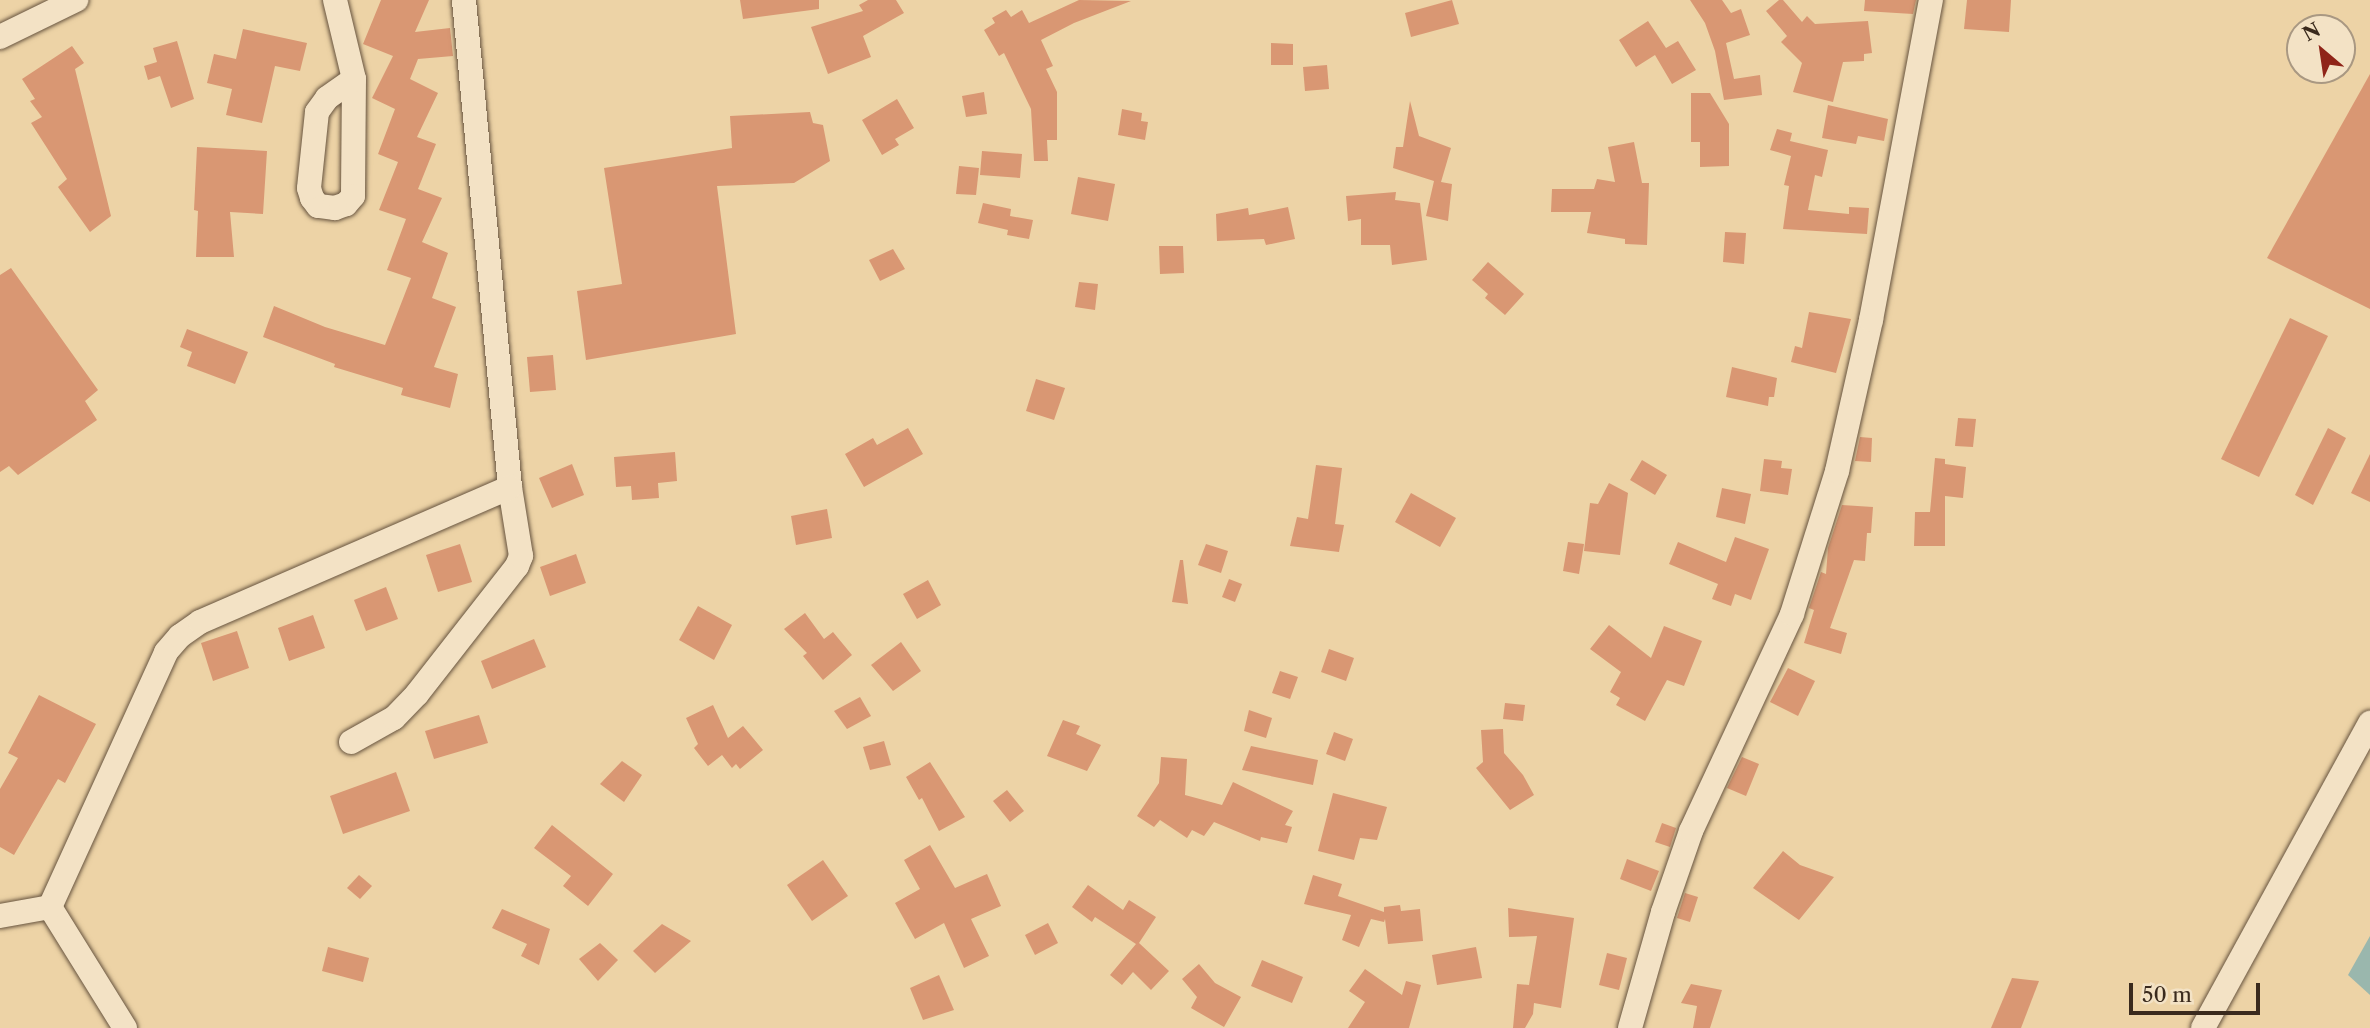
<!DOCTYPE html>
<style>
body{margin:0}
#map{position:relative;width:2370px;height:1028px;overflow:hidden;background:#edd3a6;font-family:"Libre Caslon Text",serif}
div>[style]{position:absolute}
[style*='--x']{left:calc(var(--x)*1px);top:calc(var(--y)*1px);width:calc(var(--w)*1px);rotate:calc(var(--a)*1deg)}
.water>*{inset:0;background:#9ab7ad}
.building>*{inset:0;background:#d99773}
.roads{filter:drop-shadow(0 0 2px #67543f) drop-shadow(0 0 2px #67543f)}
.minor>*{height:24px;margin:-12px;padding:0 12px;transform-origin:12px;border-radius:12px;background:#f3e2c5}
span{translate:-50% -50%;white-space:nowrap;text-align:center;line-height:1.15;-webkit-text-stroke:6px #f3e2c5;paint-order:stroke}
.north{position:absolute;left:2286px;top:14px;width:70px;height:70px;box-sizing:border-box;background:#f3e2c5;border:2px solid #a99882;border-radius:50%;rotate:331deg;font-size:19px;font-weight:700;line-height:28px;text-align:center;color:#3a2a1d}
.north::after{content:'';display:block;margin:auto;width:24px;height:32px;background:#8f2418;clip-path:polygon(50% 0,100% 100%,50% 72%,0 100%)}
.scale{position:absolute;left:2129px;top:983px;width:131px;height:32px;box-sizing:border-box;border:4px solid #3a2a1d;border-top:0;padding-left:9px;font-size:21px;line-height:24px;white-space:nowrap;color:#3a2a1d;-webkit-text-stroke:5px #f3e2c5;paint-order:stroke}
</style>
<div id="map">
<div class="water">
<div style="clip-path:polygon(2370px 936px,2370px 995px,2348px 975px)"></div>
</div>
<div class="building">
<div style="clip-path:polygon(381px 0,429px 0,415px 32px,450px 28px,453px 56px,418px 59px,410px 79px,438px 93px,417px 137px,436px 144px,418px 189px,442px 198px,422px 242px,448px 253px,432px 298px,456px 307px,434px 367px,458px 374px,450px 408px,401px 395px,403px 388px,334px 367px,335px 364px,263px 337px,274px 306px,325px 327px,385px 345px,411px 278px,387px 270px,406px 219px,379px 210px,398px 162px,378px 154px,395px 109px,372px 98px,393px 56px,363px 44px)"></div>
<div style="clip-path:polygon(740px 0,819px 0,819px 9px,743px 19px)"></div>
<div style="clip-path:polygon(868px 0,896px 0,904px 13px,863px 36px,871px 57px,828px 74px,811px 27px,863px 11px,859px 5px)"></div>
<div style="clip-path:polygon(1079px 0,1131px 1px,1074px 23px,1041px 40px,1053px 66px,1046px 69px,1057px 92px,1057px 140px,1047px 140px,1048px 161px,1034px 161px,1031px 109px,1004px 53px,999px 56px,984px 30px,995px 23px,992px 18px,1006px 10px,1011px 17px,1022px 10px,1029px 23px)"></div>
<div style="clip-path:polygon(1452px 0,1459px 24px,1411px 37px,1405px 13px)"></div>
<div style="clip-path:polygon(1690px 0,1722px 0,1731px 13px,1741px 9px,1750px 35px,1726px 43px,1734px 79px,1760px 75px,1762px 95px,1724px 100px,1715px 51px,1705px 23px)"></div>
<div style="clip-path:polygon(1779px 0,1783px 0,1802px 22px,1807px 16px,1815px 24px,1868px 21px,1872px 53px,1864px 54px,1864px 61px,1843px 62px,1833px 102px,1793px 92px,1802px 63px,1781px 42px,1787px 36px,1766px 11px)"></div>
<div style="clip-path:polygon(1865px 0,1916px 0,1913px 14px,1864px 11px)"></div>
<div style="clip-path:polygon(1967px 0,2011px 0,2009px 32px,1964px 29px)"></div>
<div style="clip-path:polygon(1648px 21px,1666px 48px,1678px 41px,1696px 70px,1672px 84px,1655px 55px,1636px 67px,1619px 40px)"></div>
<div style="clip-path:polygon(243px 29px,307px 43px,300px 71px,275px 66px,262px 123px,226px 115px,232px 89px,207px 83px,214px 54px,236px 59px)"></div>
<div style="clip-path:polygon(177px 41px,194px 99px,171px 108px,160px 76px,148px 80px,144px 66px,157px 62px,153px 48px)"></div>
<div style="clip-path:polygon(1271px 43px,1293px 44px,1293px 65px,1271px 65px)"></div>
<div style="clip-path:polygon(72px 46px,84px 63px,75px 69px,111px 216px,90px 232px,58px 187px,67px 179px,31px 123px,42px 117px,30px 101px,35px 99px,22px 79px)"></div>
<div style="clip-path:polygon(1327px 65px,1329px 89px,1305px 91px,1303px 67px)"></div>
<div style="clip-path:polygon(2370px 74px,2370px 309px,2267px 258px)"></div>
<div style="clip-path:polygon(984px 92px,987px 114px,966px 117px,962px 96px)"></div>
<div style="clip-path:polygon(1691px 93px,1710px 93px,1729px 124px,1729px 166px,1700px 167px,1700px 142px,1691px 142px)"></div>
<div style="clip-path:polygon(897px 99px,914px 128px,895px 139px,899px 145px,882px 155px,862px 120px)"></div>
<div style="clip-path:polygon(1410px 101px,1419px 136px,1451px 148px,1441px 182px,1452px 184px,1448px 221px,1426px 216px,1434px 181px,1393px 168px,1396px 147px,1403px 147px)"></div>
<div style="clip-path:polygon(1828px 105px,1888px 119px,1884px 141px,1858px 136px,1856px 144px,1822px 138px)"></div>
<div style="clip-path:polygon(1122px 109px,1142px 113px,1141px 121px,1148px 122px,1145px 140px,1118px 135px)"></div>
<div style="clip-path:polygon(810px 112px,813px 123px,823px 125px,830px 161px,794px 183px,717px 186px,736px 334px,586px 360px,577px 291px,622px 284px,604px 168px,732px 148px,730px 116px)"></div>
<div style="clip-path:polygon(1777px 129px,1792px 133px,1790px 141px,1828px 150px,1822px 177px,1815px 175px,1808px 210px,1849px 214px,1849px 207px,1869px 208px,1867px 234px,1783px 229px,1789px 186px,1784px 185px,1791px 156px,1770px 150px)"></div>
<div style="clip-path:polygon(1634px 142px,1642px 183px,1649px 183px,1647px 245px,1625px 244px,1625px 239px,1587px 233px,1591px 212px,1551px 212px,1552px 189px,1594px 189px,1597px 179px,1615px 182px,1608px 147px)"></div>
<div style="clip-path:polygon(197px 147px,267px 151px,263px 214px,230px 212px,234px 257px,196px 257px,198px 211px,194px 210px)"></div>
<div style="clip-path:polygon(982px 151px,1022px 154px,1020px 178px,980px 175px)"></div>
<div style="clip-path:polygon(959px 166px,979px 168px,976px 195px,956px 194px)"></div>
<div style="clip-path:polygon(1078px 177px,1115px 184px,1108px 221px,1071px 214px)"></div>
<div style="clip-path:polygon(1396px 192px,1395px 200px,1420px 203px,1427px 260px,1392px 265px,1390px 245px,1361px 245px,1361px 219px,1348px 221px,1346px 196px)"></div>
<div style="clip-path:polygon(983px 203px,1011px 209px,1010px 216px,1033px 220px,1029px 239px,1007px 235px,1008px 230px,978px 223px)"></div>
<div style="clip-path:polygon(1288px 207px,1295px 239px,1266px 245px,1264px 239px,1217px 241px,1216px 214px,1248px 208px,1249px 215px)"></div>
<div style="clip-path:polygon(1725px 232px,1746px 233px,1744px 264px,1723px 262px)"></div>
<div style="clip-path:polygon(1159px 246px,1183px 246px,1184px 273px,1160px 274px)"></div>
<div style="clip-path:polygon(893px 249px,905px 269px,880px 281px,869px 260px)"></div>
<div style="clip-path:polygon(1488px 262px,1524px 294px,1505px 315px,1485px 298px,1488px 294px,1472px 280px)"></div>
<div style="clip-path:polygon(11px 268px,98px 390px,85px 401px,97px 420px,18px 475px,9px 466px,0 472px,0 275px)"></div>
<div style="clip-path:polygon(1079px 282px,1098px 284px,1095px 310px,1075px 307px)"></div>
<div style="clip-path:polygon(1809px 312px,1851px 319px,1836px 373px,1791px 362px,1795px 346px,1802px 348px)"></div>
<div style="clip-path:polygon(2290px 318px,2328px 336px,2259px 477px,2221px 459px)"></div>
<div style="clip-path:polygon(187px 329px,248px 352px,235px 384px,187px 366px,192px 352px,180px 347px)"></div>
<div style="clip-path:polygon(553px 355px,556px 390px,530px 392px,527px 357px)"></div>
<div style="clip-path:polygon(1732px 367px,1777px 378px,1774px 397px,1769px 397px,1768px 406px,1726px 397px)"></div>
<div style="clip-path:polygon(1036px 379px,1065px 388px,1054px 420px,1026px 411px)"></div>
<div style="clip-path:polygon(1958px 418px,1976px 419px,1973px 447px,1955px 446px)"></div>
<div style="clip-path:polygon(908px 428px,923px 454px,864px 487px,845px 454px,873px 438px,877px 445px)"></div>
<div style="clip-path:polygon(2328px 428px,2346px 438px,2313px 505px,2295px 495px)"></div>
<div style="clip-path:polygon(1860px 437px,1872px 438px,1871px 462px,1855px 461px)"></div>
<div style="clip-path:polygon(675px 452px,677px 481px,658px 483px,659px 498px,632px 500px,631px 486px,616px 487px,614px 457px)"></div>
<div style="clip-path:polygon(2370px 454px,2370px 502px,2351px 493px)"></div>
<div style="clip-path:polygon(1935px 458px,1945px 459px,1945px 464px,1966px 467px,1963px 498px,1945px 496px,1945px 546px,1914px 546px,1915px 512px,1930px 512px)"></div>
<div style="clip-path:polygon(1764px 459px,1782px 461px,1781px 468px,1792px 469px,1788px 495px,1760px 491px)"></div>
<div style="clip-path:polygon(1642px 460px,1667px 475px,1655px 495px,1630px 480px)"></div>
<div style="clip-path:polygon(572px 464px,584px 495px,552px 508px,539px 478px)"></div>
<div style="clip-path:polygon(1316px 465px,1342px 468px,1335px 524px,1344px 525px,1339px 552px,1290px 546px,1297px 517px,1308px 519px)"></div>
<div style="clip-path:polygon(1609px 483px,1628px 493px,1620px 555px,1584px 551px,1590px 503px,1598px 504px)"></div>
<div style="clip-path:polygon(1722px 488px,1751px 494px,1745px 524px,1716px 517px)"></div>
<div style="clip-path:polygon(1411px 493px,1456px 518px,1440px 547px,1395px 522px)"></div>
<div style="clip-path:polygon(1842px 505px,1873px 507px,1871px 533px,1867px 533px,1865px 561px,1854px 560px,1830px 628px,1847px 633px,1841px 654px,1804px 643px,1814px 610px,1809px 608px,1821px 572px,1826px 574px,1828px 548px)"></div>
<div style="clip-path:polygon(827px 509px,832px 538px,796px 545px,791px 516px)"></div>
<div style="clip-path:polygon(1735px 537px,1769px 549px,1751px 600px,1735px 594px,1731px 606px,1712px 599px,1718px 584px,1669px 564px,1678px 542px,1726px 562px)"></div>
<div style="clip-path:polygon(1568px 542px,1584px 544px,1579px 574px,1563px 571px)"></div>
<div style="clip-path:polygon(460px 544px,472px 582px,438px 592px,426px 555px)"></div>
<div style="clip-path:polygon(1206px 544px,1228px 551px,1221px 573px,1198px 565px)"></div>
<div style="clip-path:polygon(576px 554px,586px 583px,550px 596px,540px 567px)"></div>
<div style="clip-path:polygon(1180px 560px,1183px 560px,1188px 604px,1172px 602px)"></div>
<div style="clip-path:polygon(1229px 579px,1242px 584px,1235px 602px,1222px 597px)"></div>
<div style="clip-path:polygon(928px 580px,941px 605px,917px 619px,903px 594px)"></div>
<div style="clip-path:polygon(386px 587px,398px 619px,366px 631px,354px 600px)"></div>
<div style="clip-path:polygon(698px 606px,732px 625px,714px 660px,679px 640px)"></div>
<div style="clip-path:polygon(805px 613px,824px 639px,833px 632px,852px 655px,823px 680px,803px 656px,807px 653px,784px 629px)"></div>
<div style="clip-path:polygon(313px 615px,325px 648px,289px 661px,278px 628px)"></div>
<div style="clip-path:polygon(1609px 625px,1651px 658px,1664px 626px,1702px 641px,1684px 686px,1667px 680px,1645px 721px,1616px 705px,1620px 698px,1610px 692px,1621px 672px,1590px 649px)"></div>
<div style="clip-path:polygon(237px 631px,249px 668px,213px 681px,201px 643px)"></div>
<div style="clip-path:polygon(534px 639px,546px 667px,492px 689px,481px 661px)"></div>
<div style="clip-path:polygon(901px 642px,921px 671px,893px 691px,871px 665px)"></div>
<div style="clip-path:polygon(1329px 649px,1354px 658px,1346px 681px,1321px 672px)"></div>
<div style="clip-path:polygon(1788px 668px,1815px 681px,1798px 716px,1770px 702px)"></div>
<div style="clip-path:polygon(1280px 671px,1298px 677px,1290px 699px,1272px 693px)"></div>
<div style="clip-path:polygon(39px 695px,96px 724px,65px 783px,58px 779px,14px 855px,0 847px,0 789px,18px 758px,8px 753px)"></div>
<div style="clip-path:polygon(860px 697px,871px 716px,847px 729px,834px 711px)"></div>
<div style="clip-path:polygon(1505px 703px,1525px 705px,1523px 721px,1503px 719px)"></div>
<div style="clip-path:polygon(713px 705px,728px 738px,743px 726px,763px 750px,740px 769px,736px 764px,732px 768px,722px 755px,708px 766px,694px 748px,698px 744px,686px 718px)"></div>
<div style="clip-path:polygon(1249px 710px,1272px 718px,1266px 738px,1244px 731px)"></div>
<div style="clip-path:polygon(479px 715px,488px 743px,434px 759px,425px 731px)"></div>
<div style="clip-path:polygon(1063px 720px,1080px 726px,1076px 734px,1101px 745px,1087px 771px,1047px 756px)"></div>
<div style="clip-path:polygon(1503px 729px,1504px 753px,1523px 775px,1534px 795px,1510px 810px,1476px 768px,1483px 762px,1481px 730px)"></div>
<div style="clip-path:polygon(1334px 732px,1353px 739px,1345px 761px,1326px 754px)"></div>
<div style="clip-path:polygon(884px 741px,891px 765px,870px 770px,863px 747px)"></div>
<div style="clip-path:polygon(1251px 746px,1318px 760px,1313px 785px,1242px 770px)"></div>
<div style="clip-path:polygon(1161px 757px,1187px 759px,1185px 795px,1222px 805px,1233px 782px,1293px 811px,1285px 825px,1292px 827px,1287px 843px,1261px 837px,1260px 841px,1214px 822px,1204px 836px,1192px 830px,1187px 838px,1160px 820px,1154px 827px,1137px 816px,1159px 783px)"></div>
<div style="clip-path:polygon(1742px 757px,1759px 764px,1746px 796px,1727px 788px)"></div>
<div style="clip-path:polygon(622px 761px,642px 775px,624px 802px,600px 784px)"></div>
<div style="clip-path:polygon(930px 762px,965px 817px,939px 831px,922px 798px,919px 800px,906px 777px)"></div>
<div style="clip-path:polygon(396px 772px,410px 811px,343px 834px,330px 796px)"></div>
<div style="clip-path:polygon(1007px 790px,1024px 811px,1010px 822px,993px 801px)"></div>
<div style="clip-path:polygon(1333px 793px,1387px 807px,1377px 840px,1360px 838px,1354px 860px,1318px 851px)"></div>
<div style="clip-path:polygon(1662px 823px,1676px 828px,1670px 847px,1655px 842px)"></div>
<div style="clip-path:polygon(552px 825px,613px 874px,588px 906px,563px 886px,571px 876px,534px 848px)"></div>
<div style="clip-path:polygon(930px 845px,955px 888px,987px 874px,1001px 906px,971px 919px,989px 956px,964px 968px,944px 923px,915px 939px,895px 903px,920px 889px,904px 860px)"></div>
<div style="clip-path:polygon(1783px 851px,1800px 865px,1834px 877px,1799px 920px,1753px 888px)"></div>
<div style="clip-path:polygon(1627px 859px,1659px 871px,1651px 891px,1620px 879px)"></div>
<div style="clip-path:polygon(823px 860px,848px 896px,812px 921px,787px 885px)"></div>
<div style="clip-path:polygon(359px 875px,372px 886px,360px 899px,347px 888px)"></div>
<div style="clip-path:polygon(1313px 875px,1342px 884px,1338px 896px,1384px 912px,1384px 907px,1400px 905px,1401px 911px,1420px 909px,1423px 941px,1388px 944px,1385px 919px,1384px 922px,1371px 919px,1359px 947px,1342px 940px,1351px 915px,1304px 904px)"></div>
<div style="clip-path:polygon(1088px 885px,1123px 910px,1129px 900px,1156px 917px,1139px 943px,1169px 971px,1151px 990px,1133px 972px,1122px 985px,1110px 975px,1136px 944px,1095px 917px,1092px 922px,1072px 907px)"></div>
<div style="clip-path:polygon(1685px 893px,1698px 897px,1690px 922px,1677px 918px)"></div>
<div style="clip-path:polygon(1508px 908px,1574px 918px,1561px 1008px,1534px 1003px,1533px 1014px,1525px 1028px,1513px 1028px,1517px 984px,1529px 985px,1537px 936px,1509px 937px)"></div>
<div style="clip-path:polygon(502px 909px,550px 929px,539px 965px,521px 956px,527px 944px,492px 928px)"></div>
<div style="clip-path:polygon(1048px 923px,1058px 943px,1035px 955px,1025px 935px)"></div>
<div style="clip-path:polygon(662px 924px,691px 941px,655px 973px,633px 951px)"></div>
<div style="clip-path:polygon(600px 943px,618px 960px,598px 981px,579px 959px)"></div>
<div style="clip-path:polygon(328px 947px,369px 958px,363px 982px,322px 971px)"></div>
<div style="clip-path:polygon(1476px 947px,1482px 978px,1437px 985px,1432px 955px)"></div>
<div style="clip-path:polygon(1607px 953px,1627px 958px,1619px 990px,1599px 985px)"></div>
<div style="clip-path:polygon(1262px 960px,1303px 977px,1292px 1003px,1251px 986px)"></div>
<div style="clip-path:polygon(1199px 964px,1215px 983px,1241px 997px,1224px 1027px,1191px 1008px,1197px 997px,1182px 979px)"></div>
<div style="clip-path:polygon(1365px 969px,1402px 995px,1406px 981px,1421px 985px,1409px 1028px,1348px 1028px,1365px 1002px,1349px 991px)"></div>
<div style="clip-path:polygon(939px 975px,954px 1010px,923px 1020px,910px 988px)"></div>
<div style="clip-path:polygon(2012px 978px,2039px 981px,2021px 1028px,1991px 1028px)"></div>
<div style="clip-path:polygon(1691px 984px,1722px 990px,1710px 1028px,1693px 1028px,1697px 1006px,1681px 1003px)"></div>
</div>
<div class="roads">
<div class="minor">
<div style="--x:335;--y:0;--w:81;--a:76.5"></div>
<div style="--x:354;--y:79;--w:117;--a:90.5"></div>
<div style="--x:353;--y:196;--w:11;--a:131"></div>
<div style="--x:346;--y:204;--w:12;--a:160"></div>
<div style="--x:335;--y:208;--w:17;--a:-173"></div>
<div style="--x:318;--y:206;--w:10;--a:-127"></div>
<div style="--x:312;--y:198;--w:10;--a:-107"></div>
<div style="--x:309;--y:188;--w:76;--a:-84"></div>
<div style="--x:317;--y:112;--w:17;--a:-54"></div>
<div style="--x:327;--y:98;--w:33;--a:-35"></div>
<div style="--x:0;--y:37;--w:85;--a:-26"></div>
<div style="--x:351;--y:742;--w:49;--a:-29.2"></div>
<div style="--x:394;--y:718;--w:33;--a:-46"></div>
<div style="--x:417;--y:694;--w:162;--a:-52"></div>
<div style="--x:517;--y:566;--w:11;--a:-68"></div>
<div style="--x:521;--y:556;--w:70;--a:-99.1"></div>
<div style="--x:510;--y:487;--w:489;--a:-95.4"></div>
<div style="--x:0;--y:916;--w:51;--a:-10.2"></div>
<div style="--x:125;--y:1028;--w:142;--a:-121.8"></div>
<div style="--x:50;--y:907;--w:280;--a:-65.5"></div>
<div style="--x:166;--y:652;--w:21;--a:-49"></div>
<div style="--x:180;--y:636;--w:24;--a:-35"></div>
<div style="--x:200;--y:622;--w:338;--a:-23.5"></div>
<div style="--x:1630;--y:1028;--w:121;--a:-74.1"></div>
<div style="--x:1663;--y:912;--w:86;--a:-70.9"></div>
<div style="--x:1691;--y:831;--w:239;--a:-65"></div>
<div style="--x:1792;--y:614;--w:150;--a:-72.5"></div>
<div style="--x:1837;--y:471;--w:155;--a:-77.3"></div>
<div style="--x:1871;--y:320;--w:326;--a:-79.4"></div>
<div style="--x:2203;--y:1028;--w:348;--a:-61.3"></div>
</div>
</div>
<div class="north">N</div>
<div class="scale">50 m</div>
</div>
